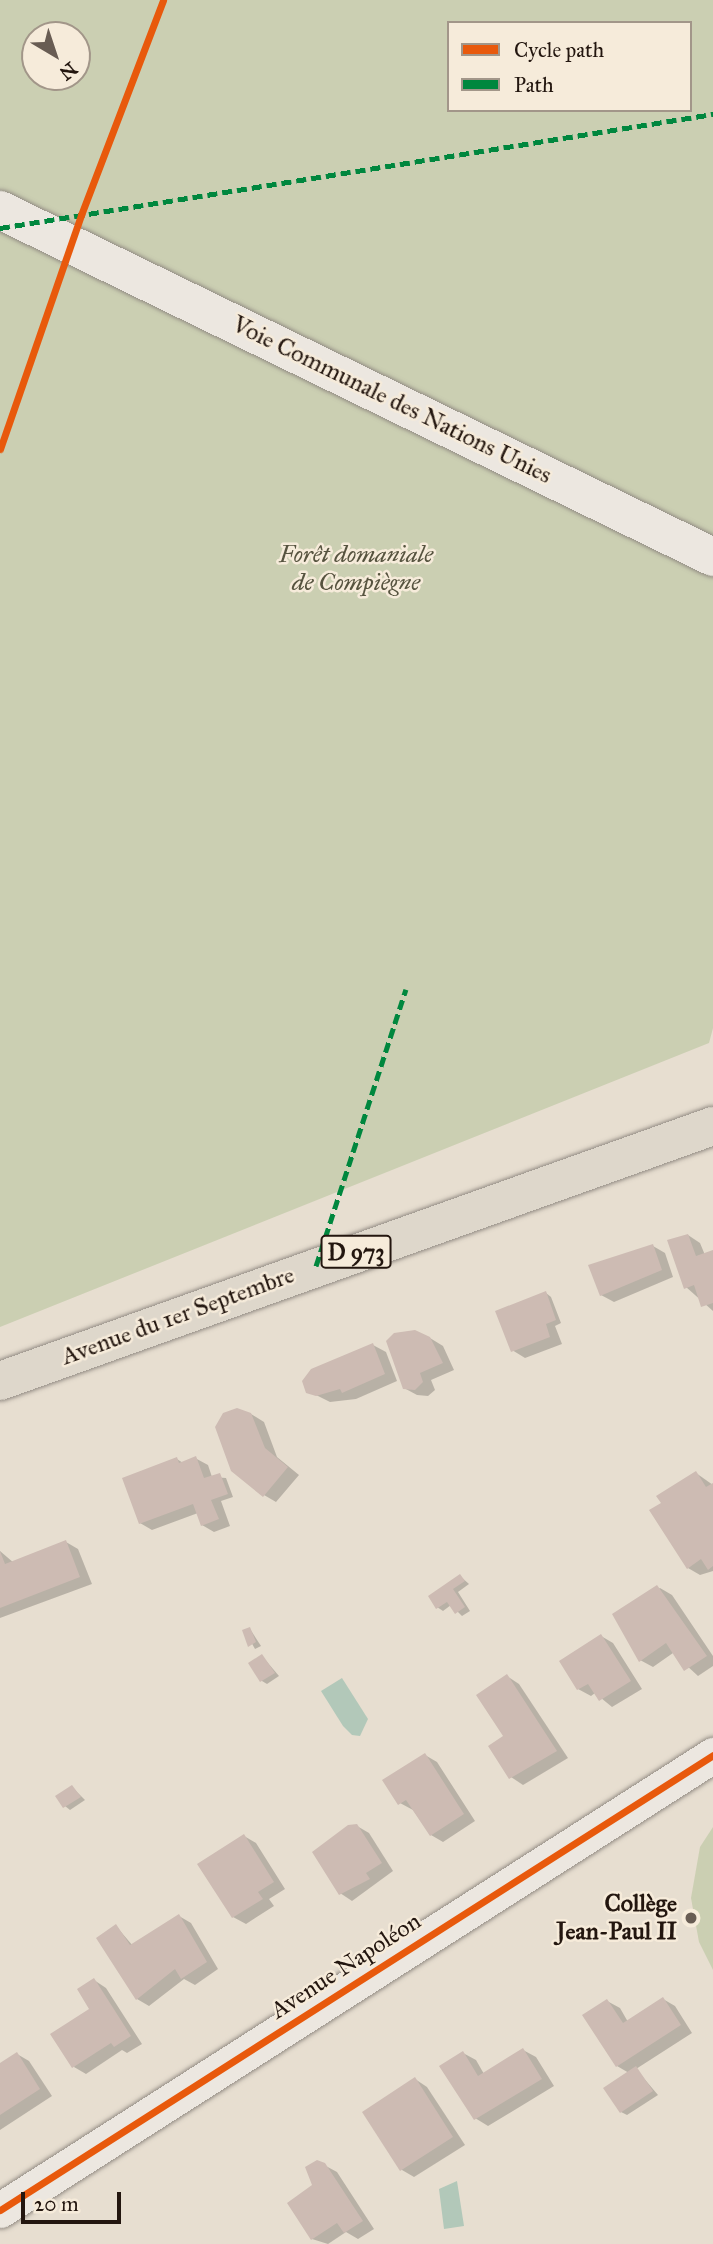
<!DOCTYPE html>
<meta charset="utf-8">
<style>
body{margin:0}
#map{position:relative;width:713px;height:2244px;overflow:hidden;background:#e7ded0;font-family:"IM FELL Great Primer",serif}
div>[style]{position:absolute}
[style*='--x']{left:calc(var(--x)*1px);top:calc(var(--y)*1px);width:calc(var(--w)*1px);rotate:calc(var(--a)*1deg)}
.green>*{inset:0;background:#cbcfb2}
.water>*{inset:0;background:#b2c8b9}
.shadow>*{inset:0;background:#0003}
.building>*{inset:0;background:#cdbbb3}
.roads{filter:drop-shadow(0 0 2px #938c84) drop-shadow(0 0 2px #938c84)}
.street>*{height:35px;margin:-17.5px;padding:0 17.5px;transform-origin:17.5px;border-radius:17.5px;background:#ece7e0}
.secondary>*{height:38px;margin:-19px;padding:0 19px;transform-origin:19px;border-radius:19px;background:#ece7e0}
.primary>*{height:38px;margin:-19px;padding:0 19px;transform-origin:19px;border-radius:19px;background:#ded7cb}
.quiet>*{height:5px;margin-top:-2.5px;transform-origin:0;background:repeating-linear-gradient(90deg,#00873e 0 10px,transparent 0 15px)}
.cycleway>*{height:7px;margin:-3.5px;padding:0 3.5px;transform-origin:3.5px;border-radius:3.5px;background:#e8590c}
.dots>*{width:19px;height:19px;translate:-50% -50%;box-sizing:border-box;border:4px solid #f6ebda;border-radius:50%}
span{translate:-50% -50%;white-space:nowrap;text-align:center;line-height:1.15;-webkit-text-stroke:5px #f6ebda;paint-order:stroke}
.shield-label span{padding:2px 5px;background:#f6ebda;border:2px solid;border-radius:5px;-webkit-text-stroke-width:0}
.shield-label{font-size:23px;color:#23160f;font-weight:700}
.street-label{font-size:24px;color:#23160f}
.park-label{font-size:24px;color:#56533f;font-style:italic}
.poi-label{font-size:24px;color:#23160f;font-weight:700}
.right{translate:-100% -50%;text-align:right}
.legend{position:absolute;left:447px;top:21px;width:245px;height:91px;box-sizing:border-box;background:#f6ebda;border:2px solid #a29689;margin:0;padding:9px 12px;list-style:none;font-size:21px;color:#23160f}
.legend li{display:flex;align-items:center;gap:14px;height:35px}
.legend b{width:35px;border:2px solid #a29689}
.north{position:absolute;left:21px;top:21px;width:70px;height:70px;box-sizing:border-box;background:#f6ebda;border:2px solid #a29689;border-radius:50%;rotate:141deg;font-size:19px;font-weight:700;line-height:28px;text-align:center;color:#23160f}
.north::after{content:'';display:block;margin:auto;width:24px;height:32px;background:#685c53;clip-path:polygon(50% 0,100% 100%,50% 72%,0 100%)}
.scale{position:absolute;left:21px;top:2192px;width:100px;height:32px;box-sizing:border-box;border:4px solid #23160f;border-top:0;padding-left:9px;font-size:21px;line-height:24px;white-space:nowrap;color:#23160f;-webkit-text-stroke:5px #f6ebda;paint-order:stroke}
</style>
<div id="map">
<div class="green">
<div style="clip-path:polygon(evenodd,0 0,713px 0,713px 1028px,709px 1043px,0 1327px,0 0,449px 23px,690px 23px,690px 110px,449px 110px,449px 23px,0 0,35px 35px,77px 35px,77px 77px,35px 77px,35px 35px)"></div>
<div style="clip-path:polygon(713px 1827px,713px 1970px,699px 1942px,691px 1898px,700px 1847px)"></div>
</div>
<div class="water">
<div style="clip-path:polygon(342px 1678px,368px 1719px,360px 1736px,352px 1735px,343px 1726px,321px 1691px)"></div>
<div style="clip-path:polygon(457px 2181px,464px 2226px,444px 2229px,439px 2189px)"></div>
</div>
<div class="shadow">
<div style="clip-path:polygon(688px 1235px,700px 1243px,705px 1255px,713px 1252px,713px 1311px,686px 1287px)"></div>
<div style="clip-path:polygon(653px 1246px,665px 1253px,673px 1277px,614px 1302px,601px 1295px)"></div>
<div style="clip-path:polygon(546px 1293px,551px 1297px,561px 1323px,555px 1326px,562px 1344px,525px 1358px,512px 1350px)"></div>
<div style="clip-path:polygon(430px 1338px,443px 1346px,454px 1370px,431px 1380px,435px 1390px,428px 1396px,417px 1395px,404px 1388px)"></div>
<div style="clip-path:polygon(373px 1345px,386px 1352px,397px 1381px,356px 1399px,330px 1402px,308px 1391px)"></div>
<div style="clip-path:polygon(251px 1414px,264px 1422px,277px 1457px,299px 1475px,276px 1502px,264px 1495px)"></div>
<div style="clip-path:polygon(195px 1458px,208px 1465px,212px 1477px,226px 1478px,233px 1497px,221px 1501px,230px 1526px,214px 1532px,202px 1525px,198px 1513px,152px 1530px,140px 1523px,177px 1459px,183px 1463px)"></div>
<div style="clip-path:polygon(696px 1473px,713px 1485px,713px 1571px,700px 1575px,688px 1568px,663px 1503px)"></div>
<div style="clip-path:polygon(66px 1542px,78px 1549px,92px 1584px,0 1618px,0 1551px,14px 1563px)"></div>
<div style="clip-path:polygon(460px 1576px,469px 1584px,458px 1592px,470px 1611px,462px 1616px,451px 1605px,443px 1611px,437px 1607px)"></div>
<div style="clip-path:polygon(660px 1588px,672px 1595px,713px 1656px,713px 1666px,698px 1676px,673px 1653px,653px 1667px,640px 1660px,614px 1614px)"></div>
<div style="clip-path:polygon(250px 1629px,261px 1646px,255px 1649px,245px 1631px)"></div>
<div style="clip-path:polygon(601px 1636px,613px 1643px,642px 1689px,612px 1707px,595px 1693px,591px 1696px,578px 1689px)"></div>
<div style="clip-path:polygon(262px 1656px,279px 1676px,267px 1684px,262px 1681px)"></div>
<div style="clip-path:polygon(507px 1676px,519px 1684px,568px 1758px,523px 1785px,511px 1777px,505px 1736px)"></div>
<div style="clip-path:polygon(425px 1755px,437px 1762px,475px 1821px,443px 1842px,431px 1835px,413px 1810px,400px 1803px)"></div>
<div style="clip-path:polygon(72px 1787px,85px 1800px,70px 1810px,65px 1806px)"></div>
<div style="clip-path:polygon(357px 1826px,369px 1833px,393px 1871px,352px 1901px,340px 1893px)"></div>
<div style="clip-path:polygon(244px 1836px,256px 1843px,285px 1889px,269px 1899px,274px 1906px,246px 1924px,233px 1917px)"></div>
<div style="clip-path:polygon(179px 1916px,191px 1923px,218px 1969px,195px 1985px,184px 1979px,149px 2006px,137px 1999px,116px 1926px,133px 1946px)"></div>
<div style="clip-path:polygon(94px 1980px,106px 1988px,142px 2044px,127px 2053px,122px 2050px,86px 2074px,74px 2067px,92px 2009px)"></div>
<div style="clip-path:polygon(663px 1999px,675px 2006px,692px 2033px,636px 2069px,658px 2095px,627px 2115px,621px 2112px,629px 2073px,617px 2066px,607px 2001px,620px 2008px,628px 2022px)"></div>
<div style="clip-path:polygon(523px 2050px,536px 2057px,554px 2086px,488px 2126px,475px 2118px,463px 2053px,476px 2060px,484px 2074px)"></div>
<div style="clip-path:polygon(17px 2054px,29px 2061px,52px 2096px,0 2130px,0 2065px)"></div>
<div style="clip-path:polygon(415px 2079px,427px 2087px,465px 2145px,414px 2177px,402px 2170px,364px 2112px)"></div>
<div style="clip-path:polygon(324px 2165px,337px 2172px,374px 2229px,358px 2239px,346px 2232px,328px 2244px,312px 2239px,314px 2186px)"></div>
</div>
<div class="building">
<div style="clip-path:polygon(688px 1234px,696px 1256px,713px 1250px,713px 1303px,701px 1307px,694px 1285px,684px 1289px,667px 1240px)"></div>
<div style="clip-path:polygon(653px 1244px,662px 1270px,600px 1296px,588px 1265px)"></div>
<div style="clip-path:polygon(546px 1291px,556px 1320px,546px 1324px,550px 1337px,511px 1352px,495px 1311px)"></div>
<div style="clip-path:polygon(415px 1330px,430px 1337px,443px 1363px,420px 1373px,423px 1382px,415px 1390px,403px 1389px,386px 1341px,394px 1333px)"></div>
<div style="clip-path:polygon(373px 1343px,385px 1374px,342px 1393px,340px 1389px,316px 1396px,306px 1393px,302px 1381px,311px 1369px)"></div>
<div style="clip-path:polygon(237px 1408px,251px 1413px,265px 1448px,288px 1467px,263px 1497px,231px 1471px,215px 1427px,223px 1413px)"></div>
<div style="clip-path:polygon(196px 1456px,204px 1478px,220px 1473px,228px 1494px,211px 1500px,219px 1519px,201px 1526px,193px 1504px,139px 1524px,122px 1478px,177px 1457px,179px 1463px)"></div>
<div style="clip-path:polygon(696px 1471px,706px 1487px,713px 1483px,713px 1566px,708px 1570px,701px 1559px,687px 1569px,649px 1510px,661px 1503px,656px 1496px)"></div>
<div style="clip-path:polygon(66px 1540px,80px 1577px,0 1608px,0 1551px,5px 1564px)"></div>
<div style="clip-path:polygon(460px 1574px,465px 1581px,453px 1589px,465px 1607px,455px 1614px,447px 1602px,436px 1609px,428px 1596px)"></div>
<div style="clip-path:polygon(657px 1585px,707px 1656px,684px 1671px,666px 1643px,639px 1662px,612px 1614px)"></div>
<div style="clip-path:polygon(250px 1627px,256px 1642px,248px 1647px,242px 1630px)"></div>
<div style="clip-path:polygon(601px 1634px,631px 1681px,599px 1701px,588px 1684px,577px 1690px,559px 1661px)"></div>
<div style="clip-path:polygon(262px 1654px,275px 1673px,260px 1682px,248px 1663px)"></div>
<div style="clip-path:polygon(507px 1674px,557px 1751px,509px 1779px,488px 1746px,503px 1736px,476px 1695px)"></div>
<div style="clip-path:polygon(425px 1753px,464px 1814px,430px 1836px,406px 1800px,398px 1805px,382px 1780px)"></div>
<div style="clip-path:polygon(72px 1785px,81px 1797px,63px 1808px,55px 1796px)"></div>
<div style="clip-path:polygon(357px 1824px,382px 1863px,366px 1873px,370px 1879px,339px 1895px,312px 1852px,348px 1825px)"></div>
<div style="clip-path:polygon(244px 1834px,274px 1882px,258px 1892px,263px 1899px,232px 1918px,197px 1864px)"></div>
<div style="clip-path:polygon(179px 1914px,207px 1962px,181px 1979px,175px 1969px,136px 2000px,96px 1938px,116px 1924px,130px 1945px)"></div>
<div style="clip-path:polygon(94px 1978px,131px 2036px,114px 2047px,111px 2043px,72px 2068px,50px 2034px,89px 2009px,77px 1989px)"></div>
<div style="clip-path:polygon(663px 1997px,681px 2025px,616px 2067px,582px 2015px,607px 1999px,623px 2023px)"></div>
<div style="clip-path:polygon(523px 2048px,542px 2079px,474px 2120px,439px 2066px,463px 2051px,478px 2076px)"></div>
<div style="clip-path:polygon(17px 2052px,40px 2089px,0 2115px,0 2063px)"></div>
<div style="clip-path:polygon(636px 2066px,653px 2091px,620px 2113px,603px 2088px)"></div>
<div style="clip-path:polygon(415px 2077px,453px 2137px,400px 2171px,362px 2112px)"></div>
<div style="clip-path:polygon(317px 2160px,325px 2163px,363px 2221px,344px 2233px,337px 2223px,311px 2240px,287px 2203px,312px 2185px,305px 2167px)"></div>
</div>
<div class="roads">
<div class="street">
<div style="--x:0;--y:2210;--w:846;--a:-32.54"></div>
</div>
<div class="secondary">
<div style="--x:0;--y:210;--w:793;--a:25.95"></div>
</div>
<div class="primary">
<div style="--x:0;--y:1381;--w:757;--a:-19.68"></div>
</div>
</div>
<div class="quiet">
<div style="--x:0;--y:228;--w:722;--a:-9.08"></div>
<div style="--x:316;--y:1266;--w:291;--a:-72"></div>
</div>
<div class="cycleway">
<div style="--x:0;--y:449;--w:248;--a:-70.9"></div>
<div style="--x:81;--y:215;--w:230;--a:-69.1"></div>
<div style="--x:0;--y:2210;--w:846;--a:-32.54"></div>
</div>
<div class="dots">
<div style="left:691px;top:1918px;background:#685c53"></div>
</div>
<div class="shield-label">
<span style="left:356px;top:1252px">D 973</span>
</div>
<div class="street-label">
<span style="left:392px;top:400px;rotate:26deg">Voie Communale des Nations Unies</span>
<span style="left:178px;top:1316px;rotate:-20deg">Avenue du 1er Septembre</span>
<span style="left:346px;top:1966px;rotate:-33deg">Avenue Napoléon</span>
</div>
<div class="park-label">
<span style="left:356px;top:569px">Forêt domaniale<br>de Compiègne</span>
</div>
<div class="poi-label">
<span class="right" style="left:677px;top:1918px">Collège<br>Jean-Paul II</span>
</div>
<ul class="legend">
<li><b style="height:9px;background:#e8590c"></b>Cycle path</li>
<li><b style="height:9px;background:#00873e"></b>Path</li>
</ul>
<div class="north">N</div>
<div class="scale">20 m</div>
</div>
